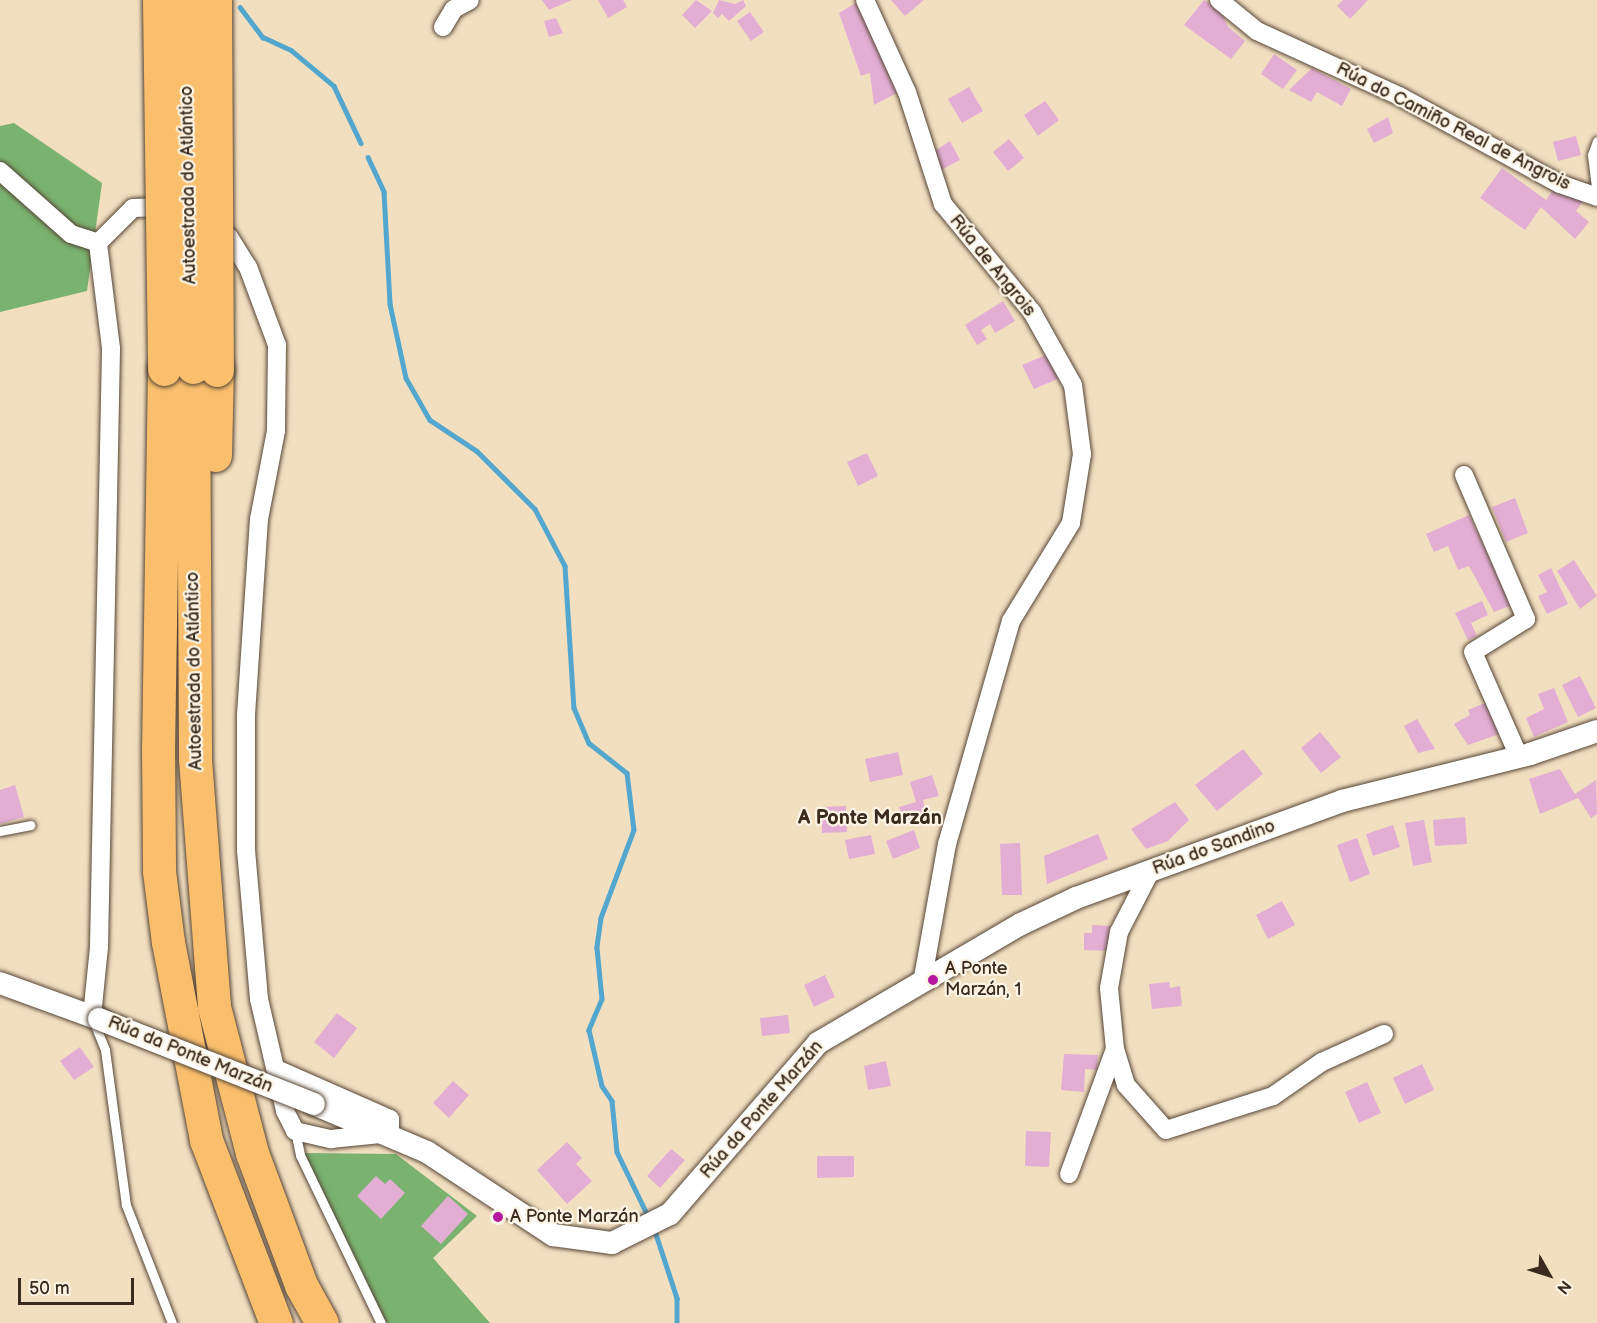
<!DOCTYPE html>
<meta charset="utf-8">
<style>
body{margin:0}
#map{position:relative;width:1597px;height:1323px;overflow:hidden;background:#f2dfc0;font-family:"Balsamiq Sans",sans-serif}
div>[style]{position:absolute}
[style*='--x']{left:calc(var(--x)*1px);top:calc(var(--y)*1px);width:calc(var(--w)*1px);rotate:calc(var(--a)*1deg)}
.forest>*{inset:0;background:#7ab26f}
.stream>*{height:4.5px;margin:-2.25px;padding:0 2.25px;transform-origin:2.25px;border-radius:2.25px;background:#53a7cf}
.building>*{inset:0;background:#e3aed3}
.roads{filter:drop-shadow(0 0 2px #564536) drop-shadow(0 0 2px #564536)}
.service>*{height:9px;margin:-4.5px;padding:0 4.5px;transform-origin:4.5px;border-radius:4.5px;background:#fff}
.minor>*{height:18px;margin:-9px;padding:0 9px;transform-origin:9px;border-radius:9px;background:#fff}
.tertiary>*{height:22px;margin:-11px;padding:0 11px;transform-origin:11px;border-radius:11px;background:#fff}
.motorway>*{height:33px;margin:-16.5px;padding:0 16.5px;transform-origin:16.5px;border-radius:16.5px;background:#f9bf6d}
.bridges{filter:drop-shadow(0 0 2px #564536) drop-shadow(0 0 2px #564536)}
.tertiary-bridge>*{height:22px;margin:-11px;padding:0 11px;transform-origin:11px;border-radius:11px;background:#fff}
.motorway-bridge>*{height:33px;margin:-16.5px;padding:0 16.5px;transform-origin:16.5px;border-radius:16.5px;background:#f9bf6d}
.dots>*{width:16px;height:16px;translate:-50% -50%;box-sizing:border-box;border:3px solid #fcf5e5;border-radius:50%}
span{translate:-50% -50%;white-space:nowrap;text-align:center;line-height:1.15;-webkit-text-stroke:4.5px #fcf5e5;paint-order:stroke}
.street-label{font-size:18px;color:#3b2a1e}
.poi-label{font-size:18px;color:#3b2a1e}
.left{translate:0 -50%;text-align:left}
.neighbourhood-label{font-size:20px;color:#3b2a1e;font-weight:700}
.north{position:absolute;left:1519px;top:1245px;width:60px;height:60px;-webkit-text-stroke:4px #fcf5e5;paint-order:stroke;rotate:129deg;font-size:16px;font-weight:700;line-height:24px;text-align:center;color:#3b2a1e}
.north::after{content:'';display:block;margin:auto;width:21px;height:27px;background:#3b2a1e;clip-path:polygon(50% 0,100% 100%,50% 72%,0 100%)}
.scale{position:absolute;left:18px;top:1278px;width:116px;height:27px;box-sizing:border-box;border:3px solid #3b2a1e;border-top:0;padding-left:8px;font-size:18px;line-height:21px;white-space:nowrap;color:#3b2a1e;-webkit-text-stroke:4px #fcf5e5;paint-order:stroke}
</style>
<div id="map">
<div class="forest">
<div style="clip-path:polygon(14px 123px,102px 183px,87px 291px,0 312px,0 126px)"></div>
<div style="clip-path:polygon(303px 1153px,396px 1154px,477px 1216px,433px 1258px,490px 1323px,387px 1323px,372px 1303px)"></div>
</div>
<div class="stream">
<div style="--x:240;--y:7;--w:38;--a:53"></div>
<div style="--x:263;--y:37;--w:31;--a:25"></div>
<div style="--x:291;--y:50;--w:56;--a:39.9"></div>
<div style="--x:334;--y:86;--w:63;--a:64.7"></div>
<div style="--x:368;--y:157;--w:38;--a:65"></div>
<div style="--x:384;--y:192;--w:112;--a:86.9"></div>
<div style="--x:390;--y:304;--w:76;--a:77.8"></div>
<div style="--x:406;--y:378;--w:48;--a:60.3"></div>
<div style="--x:430;--y:420;--w:56;--a:33.4"></div>
<div style="--x:477;--y:451;--w:82;--a:45"></div>
<div style="--x:535;--y:509;--w:64;--a:62.2"></div>
<div style="--x:565;--y:566;--w:142;--a:86.4"></div>
<div style="--x:574;--y:708;--w:38;--a:67"></div>
<div style="--x:589;--y:743;--w:48;--a:38.3"></div>
<div style="--x:627;--y:773;--w:57;--a:83"></div>
<div style="--x:634;--y:830;--w:94;--a:110.6"></div>
<div style="--x:601;--y:918;--w:30;--a:98"></div>
<div style="--x:597;--y:948;--w:51;--a:84.4"></div>
<div style="--x:602;--y:999;--w:34;--a:113"></div>
<div style="--x:589;--y:1030;--w:57;--a:76.9"></div>
<div style="--x:602;--y:1086;--w:18;--a:56"></div>
<div style="--x:612;--y:1101;--w:51;--a:84.4"></div>
<div style="--x:617;--y:1152;--w:73;--a:64.1"></div>
<div style="--x:654;--y:1228;--w:74;--a:71.8"></div>
<div style="--x:677;--y:1298;--w:25;--a:90"></div>
</div>
<div class="building">
<div style="clip-path:polygon(542px 0,572px 0,549px 10px)"></div>
<div style="clip-path:polygon(598px 0,623px 0,627px 7px,608px 18px)"></div>
<div style="clip-path:polygon(696px 0,712px 11px,695px 28px,682px 15px)"></div>
<div style="clip-path:polygon(719px 0,735px 4px,743px 0,746px 6px,729px 21px,722px 14px,718px 18px,713px 13px)"></div>
<div style="clip-path:polygon(891px 0,924px 0,905px 16px)"></div>
<div style="clip-path:polygon(1204px 0,1221px 11px,1228px 27px,1245px 41px,1231px 59px,1184px 25px)"></div>
<div style="clip-path:polygon(1343px 0,1368px 0,1350px 19px,1337px 6px)"></div>
<div style="clip-path:polygon(859px 1px,897px 93px,874px 105px,870px 73px,861px 76px,839px 13px)"></div>
<div style="clip-path:polygon(750px 12px,764px 32px,751px 41px,737px 21px)"></div>
<div style="clip-path:polygon(556px 18px,563px 33px,549px 37px,544px 21px)"></div>
<div style="clip-path:polygon(1274px 54px,1297px 70px,1283px 89px,1261px 74px)"></div>
<div style="clip-path:polygon(1312px 68px,1351px 89px,1342px 106px,1317px 92px,1311px 102px,1289px 90px)"></div>
<div style="clip-path:polygon(969px 87px,983px 111px,962px 123px,948px 99px)"></div>
<div style="clip-path:polygon(1045px 101px,1059px 120px,1038px 136px,1024px 115px)"></div>
<div style="clip-path:polygon(1388px 117px,1393px 133px,1374px 143px,1367px 129px)"></div>
<div style="clip-path:polygon(1576px 136px,1581px 155px,1558px 161px,1553px 142px)"></div>
<div style="clip-path:polygon(1009px 139px,1024px 158px,1008px 171px,993px 152px)"></div>
<div style="clip-path:polygon(950px 141px,960px 160px,941px 170px,932px 153px)"></div>
<div style="clip-path:polygon(1502px 168px,1546px 200px,1555px 187px,1583px 201px,1576px 211px,1589px 222px,1575px 239px,1541px 207px,1525px 230px,1480px 198px)"></div>
<div style="clip-path:polygon(1003px 301px,1015px 321px,995px 333px,990px 324px,981px 330px,987px 339px,977px 345px,965px 325px)"></div>
<div style="clip-path:polygon(1048px 354px,1060px 378px,1034px 389px,1022px 365px)"></div>
<div style="clip-path:polygon(867px 453px,878px 476px,858px 486px,847px 462px)"></div>
<div style="clip-path:polygon(1515px 498px,1528px 533px,1506px 542px,1492px 507px)"></div>
<div style="clip-path:polygon(1469px 515px,1512px 605px,1494px 612px,1469px 566px,1458px 570px,1448px 546px,1434px 552px,1426px 534px)"></div>
<div style="clip-path:polygon(1574px 560px,1597px 596px,1580px 609px,1557px 571px)"></div>
<div style="clip-path:polygon(1551px 568px,1568px 604px,1547px 614px,1538px 596px,1547px 592px,1538px 575px)"></div>
<div style="clip-path:polygon(1482px 601px,1488px 615px,1471px 623px,1477px 636px,1468px 640px,1455px 613px)"></div>
<div style="clip-path:polygon(1580px 676px,1596px 708px,1578px 717px,1562px 685px)"></div>
<div style="clip-path:polygon(1554px 688px,1568px 722px,1534px 737px,1526px 718px,1544px 709px,1538px 694px)"></div>
<div style="clip-path:polygon(1490px 701px,1505px 732px,1468px 745px,1454px 724px,1470px 715px,1468px 710px)"></div>
<div style="clip-path:polygon(1417px 719px,1435px 749px,1418px 753px,1404px 726px)"></div>
<div style="clip-path:polygon(1320px 732px,1341px 757px,1321px 773px,1301px 748px)"></div>
<div style="clip-path:polygon(1243px 749px,1263px 774px,1217px 811px,1195px 785px)"></div>
<div style="clip-path:polygon(898px 752px,903px 775px,870px 782px,865px 759px)"></div>
<div style="clip-path:polygon(1560px 769px,1575px 794px,1596px 780px,1597px 814px,1591px 818px,1578px 798px,1540px 814px,1529px 779px)"></div>
<div style="clip-path:polygon(932px 775px,939px 796px,923px 800px,927px 820px,903px 826px,899px 807px,916px 802px,910px 782px)"></div>
<div style="clip-path:polygon(15px 785px,24px 817px,0 824px,0 790px)"></div>
<div style="clip-path:polygon(1175px 802px,1189px 820px,1168px 841px,1146px 849px,1131px 829px)"></div>
<div style="clip-path:polygon(846px 806px,847px 832px,822px 833px,821px 807px)"></div>
<div style="clip-path:polygon(1465px 817px,1467px 844px,1435px 846px,1433px 820px)"></div>
<div style="clip-path:polygon(1424px 820px,1432px 862px,1413px 866px,1405px 823px)"></div>
<div style="clip-path:polygon(1393px 825px,1400px 847px,1373px 856px,1366px 834px)"></div>
<div style="clip-path:polygon(914px 830px,920px 848px,893px 859px,886px 841px)"></div>
<div style="clip-path:polygon(1098px 834px,1108px 859px,1047px 884px,1044px 856px)"></div>
<div style="clip-path:polygon(871px 835px,875px 854px,849px 859px,845px 840px)"></div>
<div style="clip-path:polygon(1357px 838px,1370px 874px,1350px 882px,1337px 845px)"></div>
<div style="clip-path:polygon(1020px 843px,1022px 895px,1002px 895px,1000px 844px)"></div>
<div style="clip-path:polygon(1282px 901px,1295px 925px,1268px 939px,1256px 915px)"></div>
<div style="clip-path:polygon(1092px 925px,1110px 926px,1109px 951px,1084px 950px,1084px 933px,1092px 933px)"></div>
<div style="clip-path:polygon(825px 975px,835px 997px,814px 1007px,804px 985px)"></div>
<div style="clip-path:polygon(1169px 982px,1170px 988px,1180px 986px,1182px 1006px,1152px 1009px,1149px 984px)"></div>
<div style="clip-path:polygon(337px 1013px,357px 1028px,334px 1058px,314px 1042px)"></div>
<div style="clip-path:polygon(788px 1015px,790px 1033px,762px 1036px,760px 1018px)"></div>
<div style="clip-path:polygon(80px 1047px,94px 1067px,74px 1080px,60px 1061px)"></div>
<div style="clip-path:polygon(1064px 1054px,1098px 1055px,1097px 1070px,1085px 1069px,1084px 1092px,1061px 1090px)"></div>
<div style="clip-path:polygon(886px 1061px,891px 1086px,868px 1090px,864px 1066px)"></div>
<div style="clip-path:polygon(1422px 1064px,1434px 1090px,1405px 1104px,1393px 1078px)"></div>
<div style="clip-path:polygon(453px 1081px,469px 1095px,449px 1118px,433px 1103px)"></div>
<div style="clip-path:polygon(1367px 1082px,1381px 1113px,1359px 1123px,1345px 1092px)"></div>
<div style="clip-path:polygon(1026px 1131px,1051px 1132px,1049px 1167px,1025px 1166px)"></div>
<div style="clip-path:polygon(567px 1142px,582px 1158px,576px 1164px,592px 1181px,567px 1204px,537px 1170px)"></div>
<div style="clip-path:polygon(671px 1149px,685px 1160px,660px 1188px,647px 1176px)"></div>
<div style="clip-path:polygon(817px 1156px,854px 1156px,854px 1177px,817px 1178px)"></div>
<div style="clip-path:polygon(376px 1176px,385px 1184px,390px 1179px,405px 1193px,381px 1219px,357px 1196px)"></div>
<div style="clip-path:polygon(448px 1196px,468px 1214px,441px 1244px,421px 1226px)"></div>
</div>
<div class="roads">
<div class="service">
<div style="--x:1597;--y:141;--w:15;--a:110"></div>
<div style="--x:1592;--y:155;--w:38;--a:83"></div>
<div style="--x:0;--y:831;--w:31;--a:-11"></div>
<div style="--x:93;--y:1020;--w:32;--a:68"></div>
<div style="--x:105;--y:1050;--w:156;--a:82.3"></div>
<div style="--x:126;--y:1205;--w:127;--a:68.7"></div>
<div style="--x:295;--y:1131;--w:25;--a:78"></div>
<div style="--x:300;--y:1155;--w:187;--a:64.3"></div>
</div>
<div class="minor">
<div style="--x:865;--y:0;--w:101;--a:65.5"></div>
<div style="--x:907;--y:92;--w:118;--a:72.2"></div>
<div style="--x:943;--y:204;--w:140;--a:50.5"></div>
<div style="--x:1032;--y:312;--w:84;--a:60.7"></div>
<div style="--x:1073;--y:385;--w:70;--a:82.6"></div>
<div style="--x:1082;--y:454;--w:70;--a:99.1"></div>
<div style="--x:1071;--y:523;--w:115;--a:121.5"></div>
<div style="--x:1011;--y:621;--w:232;--a:106"></div>
<div style="--x:947;--y:844;--w:135;--a:100.2"></div>
<div style="--x:1219;--y:0;--w:49;--a:39.2"></div>
<div style="--x:1257;--y:31;--w:156;--a:24.6"></div>
<div style="--x:1399;--y:96;--w:183;--a:28.7"></div>
<div style="--x:1560;--y:184;--w:39;--a:19"></div>
<div style="--x:443;--y:27;--w:21;--a:-59"></div>
<div style="--x:454;--y:9;--w:18;--a:-29"></div>
<div style="--x:0;--y:171;--w:95;--a:41.6"></div>
<div style="--x:71;--y:234;--w:28;--a:18"></div>
<div style="--x:216;--y:229;--w:15;--a:32"></div>
<div style="--x:229;--y:237;--w:36;--a:58"></div>
<div style="--x:248;--y:267;--w:83;--a:69.6"></div>
<div style="--x:277;--y:345;--w:86;--a:90.7"></div>
<div style="--x:276;--y:431;--w:90;--a:100.9"></div>
<div style="--x:259;--y:519;--w:197;--a:93.8"></div>
<div style="--x:246;--y:716;--w:134;--a:90"></div>
<div style="--x:246;--y:850;--w:150;--a:85"></div>
<div style="--x:259;--y:999;--w:115;--a:76.9"></div>
<div style="--x:285;--y:1111;--w:22;--a:63"></div>
<div style="--x:295;--y:1131;--w:37;--a:13"></div>
<div style="--x:331;--y:1139;--w:59;--a:-5.8"></div>
<div style="--x:390;--y:1133;--w:14;--a:-90"></div>
<div style="--x:390;--y:1119;--w:121;--a:-156.2"></div>
<div style="--x:1464;--y:475;--w:157;--a:66.7"></div>
<div style="--x:1526;--y:619;--w:62;--a:148.1"></div>
<div style="--x:1473;--y:652;--w:115;--a:66.3"></div>
<div style="--x:1150;--y:872;--w:68;--a:117.3"></div>
<div style="--x:1119;--y:932;--w:57;--a:100.1"></div>
<div style="--x:1109;--y:988;--w:61;--a:84.4"></div>
<div style="--x:1115;--y:1049;--w:38;--a:73"></div>
<div style="--x:1126;--y:1085;--w:60;--a:48.4"></div>
<div style="--x:1166;--y:1130;--w:112;--a:-17.6"></div>
<div style="--x:1273;--y:1096;--w:60;--a:-34.8"></div>
<div style="--x:1322;--y:1062;--w:68;--a:-24.3"></div>
<div style="--x:92;--y:1016;--w:69;--a:-84.2"></div>
<div style="--x:99;--y:947;--w:599;--a:-88.85"></div>
<div style="--x:111;--y:348;--w:106;--a:-97.1"></div>
<div style="--x:98;--y:243;--w:49;--a:-45"></div>
<div style="--x:133;--y:208;--w:37;--a:-2"></div>
<div style="--x:1069;--y:1174;--w:133;--a:-69.8"></div>
</div>
<div class="tertiary">
<div style="--x:0;--y:983;--w:105;--a:20"></div>
<div style="--x:314;--y:1104;--w:123;--a:23"></div>
<div style="--x:427;--y:1152;--w:151;--a:33.4"></div>
<div style="--x:553;--y:1235;--w:60;--a:7.7"></div>
<div style="--x:612;--y:1243;--w:65;--a:-26.6"></div>
<div style="--x:670;--y:1214;--w:226;--a:-49.1"></div>
<div style="--x:818;--y:1043;--w:235;--a:-30.4"></div>
<div style="--x:1021;--y:924;--w:61;--a:-25.3"></div>
<div style="--x:1076;--y:898;--w:283;--a:-20"></div>
<div style="--x:1342;--y:801;--w:194;--a:-14"></div>
<div style="--x:1530;--y:754;--w:71;--a:-18.9"></div>
</div>
<div class="motorway">
<div style="--x:193;--y:367;--w:392;--a:89.7"></div>
<div style="--x:195;--y:759;--w:249;--a:85.6"></div>
<div style="--x:214;--y:1007;--w:151;--a:75.4"></div>
<div style="--x:252;--y:1153;--w:141;--a:69.6"></div>
<div style="--x:301;--y:1285;--w:43;--a:61.1"></div>
<div style="--x:164;--y:369;--w:378;--a:90.9"></div>
<div style="--x:158;--y:747;--w:124;--a:89.5"></div>
<div style="--x:159;--y:871;--w:72;--a:82.8"></div>
<div style="--x:168;--y:942;--w:202;--a:79.1"></div>
<div style="--x:206;--y:1140;--w:196;--a:69.1"></div>
<div style="--x:215;--y:455;--w:85;--a:-88.7"></div>
</div>
</div>
<div class="bridges">
<div class="tertiary-bridge">
<div style="--x:99;--y:1019;--w:231;--a:21.6"></div>
</div>
<div class="motorway-bridge">
<div style="--x:159;--y:0;--w:369;--a:89.2"></div>
<div style="--x:188;--y:0;--w:367;--a:89.2"></div>
<div style="--x:215;--y:0;--w:370;--a:89.7"></div>
</div>
</div>
<div class="dots">
<div style="left:933px;top:980px;background:#b5179e"></div>
<div style="left:498px;top:1217px;background:#b5179e"></div>
</div>
<div class="street-label">
<span style="left:1453px;top:127px;rotate:27deg">Rúa do Camiño Real de Angrois</span>
<span style="left:189px;top:185px;rotate:-91deg">Autoestrada do Atlántico</span>
<span style="left:992px;top:266px;rotate:51deg">Rúa de Angrois</span>
<span style="left:195px;top:671px;rotate:-91deg">Autoestrada do Atlántico</span>
<span style="left:1214px;top:848px;rotate:-20deg">Rúa do Sandino</span>
<span style="left:190px;top:1055px;rotate:22deg">Rúa da Ponte Marzán</span>
<span style="left:762px;top:1110px;rotate:-49deg">Rúa da Ponte Marzán</span>
</div>
<div class="poi-label">
<span class="left" style="left:945px;top:980px">A Ponte<br>Marzán, 1</span>
<span class="left" style="left:510px;top:1217px">A Ponte Marzán</span>
</div>
<div class="neighbourhood-label">
<span style="left:870px;top:818px">A Ponte Marzán</span>
</div>
<div class="north">N</div>
<div class="scale">50 m</div>
</div>
